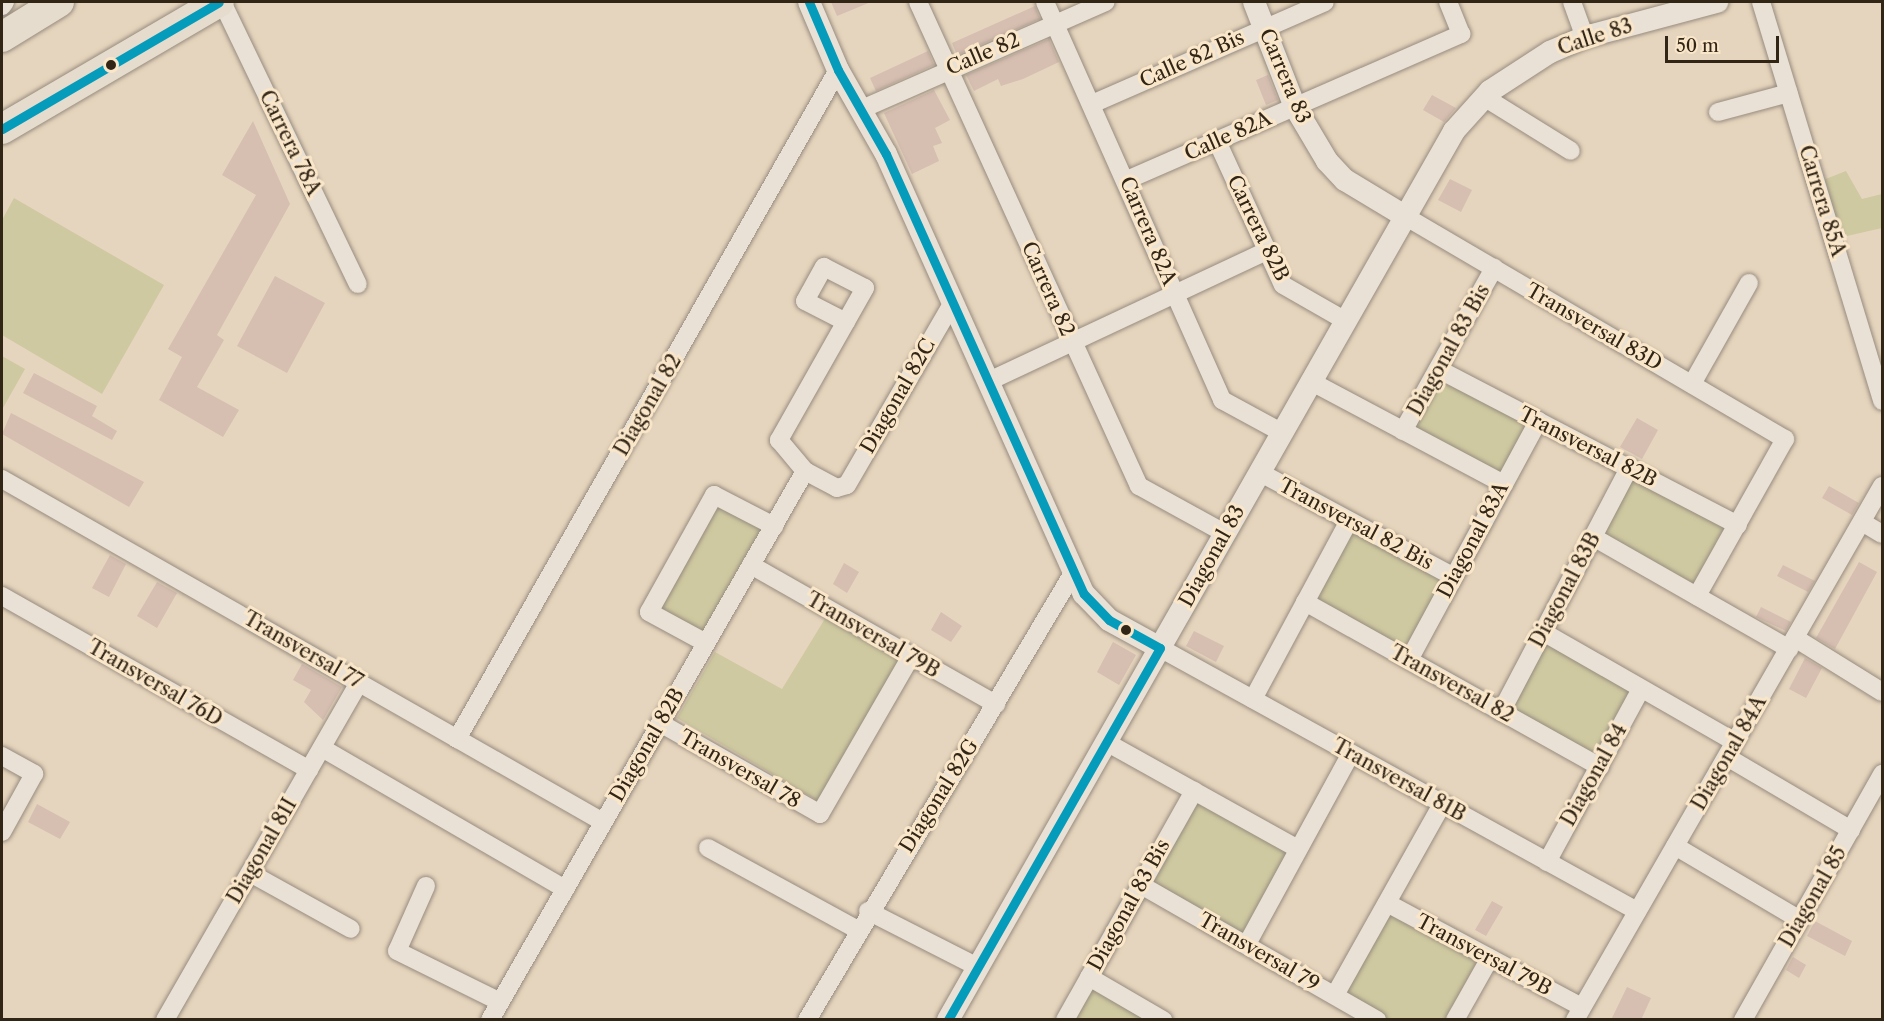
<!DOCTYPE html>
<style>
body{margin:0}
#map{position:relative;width:1884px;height:1021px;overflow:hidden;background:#e6d5be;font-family:"Libre Caslon Text",serif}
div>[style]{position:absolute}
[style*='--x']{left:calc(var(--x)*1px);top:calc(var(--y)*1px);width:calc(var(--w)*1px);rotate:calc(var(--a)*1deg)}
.green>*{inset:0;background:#cfc9a1}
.building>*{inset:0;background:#d6beb1}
.roads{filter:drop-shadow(0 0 2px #978c7e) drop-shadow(0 0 2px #978c7e)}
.minor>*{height:18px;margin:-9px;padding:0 9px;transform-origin:9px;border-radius:9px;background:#e9e1d5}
.tertiary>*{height:22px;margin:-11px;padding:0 11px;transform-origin:11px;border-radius:11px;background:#e9e1d5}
.trunk>*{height:30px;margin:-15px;padding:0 15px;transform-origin:15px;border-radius:15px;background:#e6dccd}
.bus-1>*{height:9px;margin:-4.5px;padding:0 4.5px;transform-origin:4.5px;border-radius:4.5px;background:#059cbc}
.dots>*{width:16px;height:16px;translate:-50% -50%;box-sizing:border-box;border:3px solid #fae6c9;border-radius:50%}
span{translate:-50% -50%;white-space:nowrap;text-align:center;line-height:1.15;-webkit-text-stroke:6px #fae6c9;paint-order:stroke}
.street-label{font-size:20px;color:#312516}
.frame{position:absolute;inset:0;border:3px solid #312516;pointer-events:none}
.scale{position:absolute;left:1665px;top:36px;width:114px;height:27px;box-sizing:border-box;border:3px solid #312516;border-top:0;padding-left:8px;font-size:18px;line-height:21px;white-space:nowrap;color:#312516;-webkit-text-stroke:4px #fae6c9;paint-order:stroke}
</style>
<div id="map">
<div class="green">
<div style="clip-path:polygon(1846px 171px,1862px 199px,1882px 194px,1882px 228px,1834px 239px,1813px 184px)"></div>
<div style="clip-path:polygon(14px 198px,164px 285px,102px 394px,2px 335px,2px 220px)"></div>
<div style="clip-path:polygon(2px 356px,25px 369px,3px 408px,2px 407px)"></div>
<div style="clip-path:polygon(1438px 369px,1538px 421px,1504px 484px,1403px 431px)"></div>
<div style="clip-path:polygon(1629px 468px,1738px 525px,1697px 596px,1593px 537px)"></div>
<div style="clip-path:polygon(719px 503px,764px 526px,702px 636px,658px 610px)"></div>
<div style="clip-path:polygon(1349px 521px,1454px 577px,1409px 660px,1305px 602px)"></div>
<div style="clip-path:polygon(826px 617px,900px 659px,820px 802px,677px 718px,715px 652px,782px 689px)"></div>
<div style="clip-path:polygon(1543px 632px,1641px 689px,1600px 767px,1501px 712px)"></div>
<div style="clip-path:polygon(1194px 791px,1298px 849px,1247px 944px,1141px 885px)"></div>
<div style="clip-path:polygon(1387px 903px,1490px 958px,1455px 1019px,1377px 1019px,1335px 995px)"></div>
<div style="clip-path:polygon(1089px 977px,1163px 1020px,1065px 1020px)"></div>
</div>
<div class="building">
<div style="clip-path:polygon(831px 2px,871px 2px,837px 16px)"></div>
<div style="clip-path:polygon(1035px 6px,1040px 19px,957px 55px,952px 43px)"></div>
<div style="clip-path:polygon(1049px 39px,1059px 62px,1023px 79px,1001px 86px,998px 79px,974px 91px,966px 75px)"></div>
<div style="clip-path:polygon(928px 51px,934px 65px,876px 91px,870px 78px)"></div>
<div style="clip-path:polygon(1268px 75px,1278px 100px,1266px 105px,1256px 80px)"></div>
<div style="clip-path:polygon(934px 90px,950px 120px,935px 128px,942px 143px,933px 146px,939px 161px,912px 174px,884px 113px)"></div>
<div style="clip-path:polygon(1432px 95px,1456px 108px,1444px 122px,1423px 110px)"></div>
<div style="clip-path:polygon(253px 121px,290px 204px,217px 335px,224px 340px,197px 387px,239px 410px,223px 437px,159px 400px,182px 357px,168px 349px,256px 195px,222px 175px)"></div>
<div style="clip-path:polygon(1450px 179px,1472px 190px,1461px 212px,1438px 200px)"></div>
<div style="clip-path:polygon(275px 276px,325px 303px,287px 373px,237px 346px)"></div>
<div style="clip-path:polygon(34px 373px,97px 406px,92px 416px,117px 431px,112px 440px,23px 393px)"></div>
<div style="clip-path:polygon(11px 413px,144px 482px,129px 507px,2px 434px)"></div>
<div style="clip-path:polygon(1637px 418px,1658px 430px,1642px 459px,1620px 447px)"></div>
<div style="clip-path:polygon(1829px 486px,1859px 503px,1852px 515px,1822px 498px)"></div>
<div style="clip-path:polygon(110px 555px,126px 564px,109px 597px,92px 588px)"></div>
<div style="clip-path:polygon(1859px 562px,1877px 572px,1835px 649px,1816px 638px)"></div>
<div style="clip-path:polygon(844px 563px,859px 572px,847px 593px,833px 584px)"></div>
<div style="clip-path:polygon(1783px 565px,1815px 581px,1808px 592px,1777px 576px)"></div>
<div style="clip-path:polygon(157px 582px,177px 593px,157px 628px,137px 616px)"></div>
<div style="clip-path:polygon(1761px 607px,1791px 622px,1786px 631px,1756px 617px)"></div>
<div style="clip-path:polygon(941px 612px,962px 626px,951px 642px,931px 630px)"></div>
<div style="clip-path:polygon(1194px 631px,1224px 646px,1216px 662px,1186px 646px)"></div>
<div style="clip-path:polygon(1113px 642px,1136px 655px,1119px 685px,1097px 672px)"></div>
<div style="clip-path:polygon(1805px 658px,1822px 668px,1806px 698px,1789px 689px)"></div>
<div style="clip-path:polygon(302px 664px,342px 687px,323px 720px,304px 702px,311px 690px,293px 680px)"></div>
<div style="clip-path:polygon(37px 804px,70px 822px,60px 839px,28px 822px)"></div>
<div style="clip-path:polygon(1492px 901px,1503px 907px,1486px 936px,1475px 930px)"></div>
<div style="clip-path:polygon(1815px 921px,1852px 941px,1845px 956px,1807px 936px)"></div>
<div style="clip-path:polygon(1793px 957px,1806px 965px,1799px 978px,1786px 970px)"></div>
<div style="clip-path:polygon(1627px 987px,1651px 998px,1641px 1020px,1611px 1020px)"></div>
</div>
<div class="roads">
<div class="minor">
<div style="--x:222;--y:2;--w:313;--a:64.3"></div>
<div style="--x:918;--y:2;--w:532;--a:65.46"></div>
<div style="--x:1139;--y:486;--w:97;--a:28.9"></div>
<div style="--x:1045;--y:2;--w:436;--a:66"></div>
<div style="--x:1222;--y:400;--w:67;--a:28.5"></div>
<div style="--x:1572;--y:2;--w:37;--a:70"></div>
<div style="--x:1761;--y:2;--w:417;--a:73.1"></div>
<div style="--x:2;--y:6;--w:5;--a:-53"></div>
<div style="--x:1484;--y:97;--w:102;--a:31.8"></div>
<div style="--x:1092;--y:104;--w:254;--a:-23.6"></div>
<div style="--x:862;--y:109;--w:266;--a:-23.7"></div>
<div style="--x:1718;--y:112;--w:73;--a:-15"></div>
<div style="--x:1217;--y:141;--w:158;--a:65.4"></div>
<div style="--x:1283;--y:285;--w:70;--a:29.8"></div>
<div style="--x:1127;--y:180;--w:365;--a:-23.6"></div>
<div style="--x:1461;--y:34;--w:35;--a:-112"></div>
<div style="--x:1403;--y:215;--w:443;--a:30.4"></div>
<div style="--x:1785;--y:439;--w:180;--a:119.3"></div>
<div style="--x:846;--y:322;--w:46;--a:-152.9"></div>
<div style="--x:805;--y:301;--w:39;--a:-61"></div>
<div style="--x:824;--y:267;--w:46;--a:27.1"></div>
<div style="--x:865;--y:288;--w:175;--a:119.5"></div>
<div style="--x:779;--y:440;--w:40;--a:50"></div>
<div style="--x:805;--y:471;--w:36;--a:28"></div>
<div style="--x:837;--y:488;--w:10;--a:-17"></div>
<div style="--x:847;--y:485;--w:209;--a:-59.9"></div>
<div style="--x:1438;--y:369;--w:338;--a:27.5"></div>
<div style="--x:1310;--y:381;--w:220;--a:28"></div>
<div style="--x:987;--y:382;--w:309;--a:-25.1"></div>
<div style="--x:1692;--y:384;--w:116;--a:-60.6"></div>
<div style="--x:1403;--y:431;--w:187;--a:-60.8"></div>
<div style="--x:1259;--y:472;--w:221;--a:28.3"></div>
<div style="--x:2;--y:479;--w:692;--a:29.71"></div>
<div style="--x:1862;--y:522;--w:23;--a:31"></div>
<div style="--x:1593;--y:537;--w:226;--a:29.7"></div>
<div style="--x:751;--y:565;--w:282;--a:29.6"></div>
<div style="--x:2;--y:596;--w:353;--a:29.5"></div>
<div style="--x:1305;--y:602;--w:338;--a:29.2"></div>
<div style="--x:1543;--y:632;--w:221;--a:29.8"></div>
<div style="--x:1795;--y:638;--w:102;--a:31.8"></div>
<div style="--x:706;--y:643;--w:65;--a:-151.5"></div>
<div style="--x:649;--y:612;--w:134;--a:-60.9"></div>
<div style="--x:714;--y:495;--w:68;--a:27.3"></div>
<div style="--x:1160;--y:648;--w:545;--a:28.87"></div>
<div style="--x:1409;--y:660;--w:272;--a:-61.6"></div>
<div style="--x:1253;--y:699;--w:202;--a:-61.7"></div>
<div style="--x:1501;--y:712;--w:276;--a:-62.3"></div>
<div style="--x:660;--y:723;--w:184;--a:29.6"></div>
<div style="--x:820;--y:814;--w:180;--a:-60"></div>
<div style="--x:457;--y:739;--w:770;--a:-60.34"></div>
<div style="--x:1106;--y:742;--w:220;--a:29.1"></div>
<div style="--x:322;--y:748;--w:281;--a:30.1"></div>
<div style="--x:2;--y:756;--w:37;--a:29"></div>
<div style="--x:34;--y:774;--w:66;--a:118.9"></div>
<div style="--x:1727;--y:757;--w:144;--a:30.5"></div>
<div style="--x:1675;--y:846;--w:145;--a:30.6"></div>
<div style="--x:708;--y:848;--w:171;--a:28.7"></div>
<div style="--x:1547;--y:862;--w:197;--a:-61.5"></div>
<div style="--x:250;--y:873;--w:115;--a:29"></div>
<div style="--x:1141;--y:885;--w:272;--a:29.8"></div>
<div style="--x:426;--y:886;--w:71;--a:114"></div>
<div style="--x:397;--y:951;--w:115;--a:26.3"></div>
<div style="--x:1387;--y:903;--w:221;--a:28.1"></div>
<div style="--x:868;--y:911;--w:123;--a:27"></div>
<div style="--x:1247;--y:944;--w:217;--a:-61.4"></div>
<div style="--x:1089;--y:977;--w:86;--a:30.2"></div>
<div style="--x:1335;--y:995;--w:219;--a:-60.7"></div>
<div style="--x:165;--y:1020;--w:389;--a:-60.1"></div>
<div style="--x:490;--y:1020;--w:633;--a:-60.15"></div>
<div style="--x:807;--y:1020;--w:520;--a:-59.24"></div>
<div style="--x:1065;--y:1020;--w:263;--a:-60.6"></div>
<div style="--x:1455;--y:1020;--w:71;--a:-60.6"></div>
<div style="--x:1575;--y:1020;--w:616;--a:-60.11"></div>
<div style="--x:1743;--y:1020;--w:283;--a:-60.5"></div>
</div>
<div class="tertiary">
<div style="--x:809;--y:2;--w:74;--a:66.9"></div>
<div style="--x:838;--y:70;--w:97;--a:60.3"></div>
<div style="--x:886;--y:154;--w:482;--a:65.8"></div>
<div style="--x:1084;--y:594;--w:36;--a:46"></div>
<div style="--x:1109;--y:620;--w:58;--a:28.8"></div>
<div style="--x:1254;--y:2;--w:113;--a:68.7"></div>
<div style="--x:1295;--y:107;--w:63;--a:59.3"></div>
<div style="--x:1327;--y:161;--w:26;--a:47"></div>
<div style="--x:1345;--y:180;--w:68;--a:31.1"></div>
<div style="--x:948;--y:1020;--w:1023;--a:-60.35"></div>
<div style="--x:1454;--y:131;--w:54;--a:-48"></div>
<div style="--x:1490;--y:91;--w:72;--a:-33"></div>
<div style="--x:1550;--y:52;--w:38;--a:-23"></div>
<div style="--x:1585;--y:37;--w:137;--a:-14.9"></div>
</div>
<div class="trunk">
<div style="--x:2;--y:37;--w:67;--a:-31.6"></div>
<div style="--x:2;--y:129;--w:251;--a:-30.3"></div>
</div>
</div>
<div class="bus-1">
<div style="--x:809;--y:2;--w:74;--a:66.9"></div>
<div style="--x:838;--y:70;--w:97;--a:60.3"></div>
<div style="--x:886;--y:154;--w:482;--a:65.8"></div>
<div style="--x:1084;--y:594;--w:36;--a:46"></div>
<div style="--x:1109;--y:620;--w:58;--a:28.8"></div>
<div style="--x:1160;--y:648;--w:428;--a:119.7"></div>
<div style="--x:2;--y:129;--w:251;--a:-30.3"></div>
</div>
<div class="dots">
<div style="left:111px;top:65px;background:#312516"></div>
<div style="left:1126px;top:630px;background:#312516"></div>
</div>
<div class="street-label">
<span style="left:1595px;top:37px;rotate:-18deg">Calle 83</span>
<span style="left:983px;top:54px;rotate:-23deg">Calle 82</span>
<span style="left:1192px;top:59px;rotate:-24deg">Calle 82 Bis</span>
<span style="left:1285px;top:76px;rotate:67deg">Carrera 83</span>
<span style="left:1228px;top:136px;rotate:-24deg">Calle 82A</span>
<span style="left:290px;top:143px;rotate:64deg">Carrera 78A</span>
<span style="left:1822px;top:201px;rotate:73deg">Carrera 85A</span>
<span style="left:1258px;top:228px;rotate:64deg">Carrera 82B</span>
<span style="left:1148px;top:231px;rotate:67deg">Carrera 82A</span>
<span style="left:1048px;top:289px;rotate:66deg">Carrera 82</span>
<span style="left:1594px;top:327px;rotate:30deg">Transversal 83D</span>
<span style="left:1449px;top:350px;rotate:-61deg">Diagonal 83 Bis</span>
<span style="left:898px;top:396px;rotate:-60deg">Diagonal 82C</span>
<span style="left:648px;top:405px;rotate:-60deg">Diagonal 82</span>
<span style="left:1588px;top:447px;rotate:27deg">Transversal 82B</span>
<span style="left:1356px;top:524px;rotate:28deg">Transversal 82 Bis</span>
<span style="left:1473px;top:540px;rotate:-62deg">Diagonal 83A</span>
<span style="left:1212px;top:556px;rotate:-61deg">Diagonal 83</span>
<span style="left:1565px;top:590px;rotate:-62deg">Diagonal 83B</span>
<span style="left:873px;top:635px;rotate:30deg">Transversal 79B</span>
<span style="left:303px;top:650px;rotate:30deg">Transversal 77</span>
<span style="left:155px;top:683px;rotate:30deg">Transversal 76D</span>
<span style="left:1452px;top:684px;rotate:29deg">Transversal 82</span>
<span style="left:647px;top:745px;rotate:-60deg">Diagonal 82B</span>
<span style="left:1729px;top:753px;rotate:-60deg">Diagonal 84A</span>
<span style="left:740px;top:769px;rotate:30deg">Transversal 78</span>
<span style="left:1594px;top:775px;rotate:-61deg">Diagonal 84</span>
<span style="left:1399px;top:780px;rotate:29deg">Transversal 81B</span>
<span style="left:939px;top:796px;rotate:-58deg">Diagonal 82G</span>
<span style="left:262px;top:851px;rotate:-60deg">Diagonal 81I</span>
<span style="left:1813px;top:897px;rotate:-60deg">Diagonal 85</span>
<span style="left:1129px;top:905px;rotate:-61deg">Diagonal 83 Bis</span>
<span style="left:1259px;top:952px;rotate:30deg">Transversal 79</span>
<span style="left:1484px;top:955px;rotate:28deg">Transversal 79B</span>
</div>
<div class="frame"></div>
<div class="scale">50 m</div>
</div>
